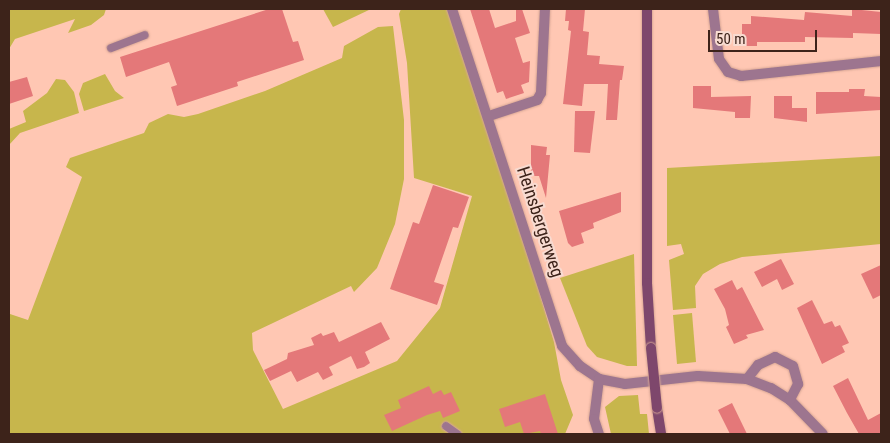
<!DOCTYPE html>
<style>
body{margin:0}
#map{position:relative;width:890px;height:443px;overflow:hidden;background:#ffc7b3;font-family:"Roboto Condensed",sans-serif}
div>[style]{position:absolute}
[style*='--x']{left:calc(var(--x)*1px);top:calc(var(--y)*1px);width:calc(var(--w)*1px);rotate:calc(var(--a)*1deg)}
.green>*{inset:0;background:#c7b64c}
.building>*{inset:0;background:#e47879}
.roads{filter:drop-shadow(0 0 1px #d8a694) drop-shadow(0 0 1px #d8a694)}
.service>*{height:8px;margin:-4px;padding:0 4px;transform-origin:4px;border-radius:4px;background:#9d758f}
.minor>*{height:10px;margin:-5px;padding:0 5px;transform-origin:5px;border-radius:5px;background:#9d758f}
.secondary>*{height:10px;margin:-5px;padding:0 5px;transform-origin:5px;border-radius:5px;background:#7e476c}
.bridges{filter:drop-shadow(0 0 1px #d8a694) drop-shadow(0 0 1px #d8a694)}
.secondary-bridge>*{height:10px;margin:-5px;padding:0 5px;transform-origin:5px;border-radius:5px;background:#7e476c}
span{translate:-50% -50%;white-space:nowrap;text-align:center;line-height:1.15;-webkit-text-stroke:4px #f8dbd1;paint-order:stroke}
.street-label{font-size:18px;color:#3d231a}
.frame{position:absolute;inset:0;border:10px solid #3d231a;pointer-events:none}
.scale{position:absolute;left:708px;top:30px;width:109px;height:22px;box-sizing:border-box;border:2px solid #3d231a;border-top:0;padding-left:6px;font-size:15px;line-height:18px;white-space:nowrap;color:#3d231a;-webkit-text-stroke:4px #f8dbd1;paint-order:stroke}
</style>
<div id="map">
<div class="green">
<div style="clip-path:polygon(9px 9px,106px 9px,104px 15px,91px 25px,68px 33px,75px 19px,15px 39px,9px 49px)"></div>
<div style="clip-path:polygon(323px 9px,371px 9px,333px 27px)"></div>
<div style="clip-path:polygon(401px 9px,449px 9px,493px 136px,554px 342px,561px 380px,573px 415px,565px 434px,9px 434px,9px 318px,10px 314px,28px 320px,82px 177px,66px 167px,70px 158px,144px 133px,149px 123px,168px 114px,184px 117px,198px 114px,265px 91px,342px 58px,344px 46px,378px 27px,393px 26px,404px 120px,404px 179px,395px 224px,377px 268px,354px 292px,351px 286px,252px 333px,253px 350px,283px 409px,397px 361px,440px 308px,472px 196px,414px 178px,407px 63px,399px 14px)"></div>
<div style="clip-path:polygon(105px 74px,115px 91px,124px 98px,84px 111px,79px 94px,83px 83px)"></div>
<div style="clip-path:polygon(56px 79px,65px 80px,74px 92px,79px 113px,20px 133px,9px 145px,9px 129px,26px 122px,23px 111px,47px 93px)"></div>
<div style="clip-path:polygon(881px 156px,881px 244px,742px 257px,720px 264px,703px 274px,695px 286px,696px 308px,673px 310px,669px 260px,684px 254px,681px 244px,667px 246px,667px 168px)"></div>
<div style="clip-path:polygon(634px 254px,637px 366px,627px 366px,597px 357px,587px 346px,560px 278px)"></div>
<div style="clip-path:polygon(692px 313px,696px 362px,677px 364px,673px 315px)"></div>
<div style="clip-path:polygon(638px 395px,640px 414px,647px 414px,649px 434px,611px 434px,605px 407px,619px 396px)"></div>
</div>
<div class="building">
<div style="clip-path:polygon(269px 9px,282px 9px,293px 42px,298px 41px,304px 60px,237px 82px,238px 86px,177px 106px,171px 87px,177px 85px,169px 62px,126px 77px,120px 57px)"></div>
<div style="clip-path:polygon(470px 9px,489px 9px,495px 28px,516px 21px,516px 9px,522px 9px,530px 33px,515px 38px,523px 63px,530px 61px,529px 82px,521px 85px,524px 93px,506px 99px,503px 91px,497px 93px)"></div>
<div style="clip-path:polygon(566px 9px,585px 9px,583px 31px,589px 32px,587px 55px,600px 56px,599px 64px,624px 66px,622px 80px,620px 80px,617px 120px,606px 120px,608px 84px,584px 84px,582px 106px,563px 104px,571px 31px,568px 30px,569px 21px,565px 21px)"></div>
<div style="clip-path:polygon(852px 9px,881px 12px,881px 34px,853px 33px,853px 38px,805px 37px,805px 42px,757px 42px,757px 46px,742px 46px,742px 24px,751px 24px,751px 16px,804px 20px,805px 12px,852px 16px)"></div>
<div style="clip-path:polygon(27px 77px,33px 96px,9px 104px,9px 82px)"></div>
<div style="clip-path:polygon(693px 86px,711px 86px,711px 97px,751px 96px,750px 118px,735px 118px,735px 112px,693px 108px)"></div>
<div style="clip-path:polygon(849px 89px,865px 89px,864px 96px,881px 97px,881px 110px,816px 114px,816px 92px,849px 92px)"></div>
<div style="clip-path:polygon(774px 96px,792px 96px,792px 108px,807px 108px,807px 122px,774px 118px)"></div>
<div style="clip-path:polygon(575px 111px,595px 111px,590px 153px,574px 152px)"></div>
<div style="clip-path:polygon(531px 145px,547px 147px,546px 155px,550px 155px,546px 198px,539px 176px,531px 176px)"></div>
<div style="clip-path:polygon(433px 185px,469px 197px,458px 228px,453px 227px,434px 282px,444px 285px,437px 305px,390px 289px,413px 222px,419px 224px)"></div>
<div style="clip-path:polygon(621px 192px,621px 212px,593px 223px,594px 228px,581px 233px,584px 243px,572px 247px,568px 243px,559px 211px)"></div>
<div style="clip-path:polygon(781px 259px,794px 284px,782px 290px,777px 279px,762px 287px,754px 272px)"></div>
<div style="clip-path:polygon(881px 265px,881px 295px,873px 299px,861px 274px)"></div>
<div style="clip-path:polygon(732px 280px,737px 290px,742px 287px,764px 330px,746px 335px,748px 338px,734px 344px,726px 327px,729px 325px,725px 309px,714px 289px)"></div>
<div style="clip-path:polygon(812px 300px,824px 324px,832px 321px,835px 327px,840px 325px,849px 343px,842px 346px,845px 352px,822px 364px,797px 308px)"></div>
<div style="clip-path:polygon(381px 322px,390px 339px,365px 352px,370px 363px,364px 367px,357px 369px,351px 356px,329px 367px,333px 375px,323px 380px,318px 372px,297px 382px,291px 371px,270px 381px,264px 370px,287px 359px,288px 353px,314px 345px,311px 338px,321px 333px,323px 336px,334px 332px,339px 342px)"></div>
<div style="clip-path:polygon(848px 378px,868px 420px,881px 413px,881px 434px,859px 434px,847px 413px,833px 386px)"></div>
<div style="clip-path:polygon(429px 386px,433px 394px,441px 390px,444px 395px,451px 392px,460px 411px,443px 418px,440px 411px,427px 415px,392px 431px,384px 415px,401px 408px,398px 400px)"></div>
<div style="clip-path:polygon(545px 394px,558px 434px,541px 434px,540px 431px,524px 434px,520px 422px,505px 427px,499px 409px)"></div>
<div style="clip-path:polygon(732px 403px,747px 434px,730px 434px,718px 410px)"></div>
</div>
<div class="roads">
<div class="service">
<div style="--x:111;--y:48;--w:36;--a:-21"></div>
<div style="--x:446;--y:426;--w:14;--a:36"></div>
</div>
<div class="minor">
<div style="--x:452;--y:9;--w:354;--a:71.9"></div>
<div style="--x:562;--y:346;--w:27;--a:48"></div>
<div style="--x:580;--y:366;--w:23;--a:34"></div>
<div style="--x:599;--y:379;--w:26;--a:11"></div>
<div style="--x:625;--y:384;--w:73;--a:-6.3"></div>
<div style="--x:698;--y:376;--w:49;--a:3.5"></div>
<div style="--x:747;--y:379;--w:26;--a:21"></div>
<div style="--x:771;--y:388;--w:22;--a:32"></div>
<div style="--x:790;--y:400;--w:47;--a:45.9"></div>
<div style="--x:713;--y:9;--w:50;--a:83.2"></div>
<div style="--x:719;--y:59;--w:16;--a:55"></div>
<div style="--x:728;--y:72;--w:14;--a:17"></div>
<div style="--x:741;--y:76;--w:141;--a:-6.1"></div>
<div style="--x:489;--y:116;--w:51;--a:-18.4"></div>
<div style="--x:537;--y:100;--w:8;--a:-60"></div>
<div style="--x:541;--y:93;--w:84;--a:-87.3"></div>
<div style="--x:599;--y:379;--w:40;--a:97.1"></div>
<div style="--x:594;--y:419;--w:16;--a:72"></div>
<div style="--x:747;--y:379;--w:18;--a:-52"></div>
<div style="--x:758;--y:365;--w:19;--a:-25"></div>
<div style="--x:775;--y:357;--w:20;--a:27"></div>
<div style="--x:793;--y:366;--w:19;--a:74"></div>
<div style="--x:798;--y:384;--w:18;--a:117"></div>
</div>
<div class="secondary">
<div style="--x:647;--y:9;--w:274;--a:90"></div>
<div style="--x:647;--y:283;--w:65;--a:86.5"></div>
<div style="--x:657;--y:408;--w:26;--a:81"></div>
</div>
</div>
<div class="bridges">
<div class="secondary-bridge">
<div style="--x:651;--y:348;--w:60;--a:84.3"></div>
</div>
</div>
<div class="street-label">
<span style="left:540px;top:222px;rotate:72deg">Heinsbergerweg</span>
</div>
<div class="frame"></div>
<div class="scale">50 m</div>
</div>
